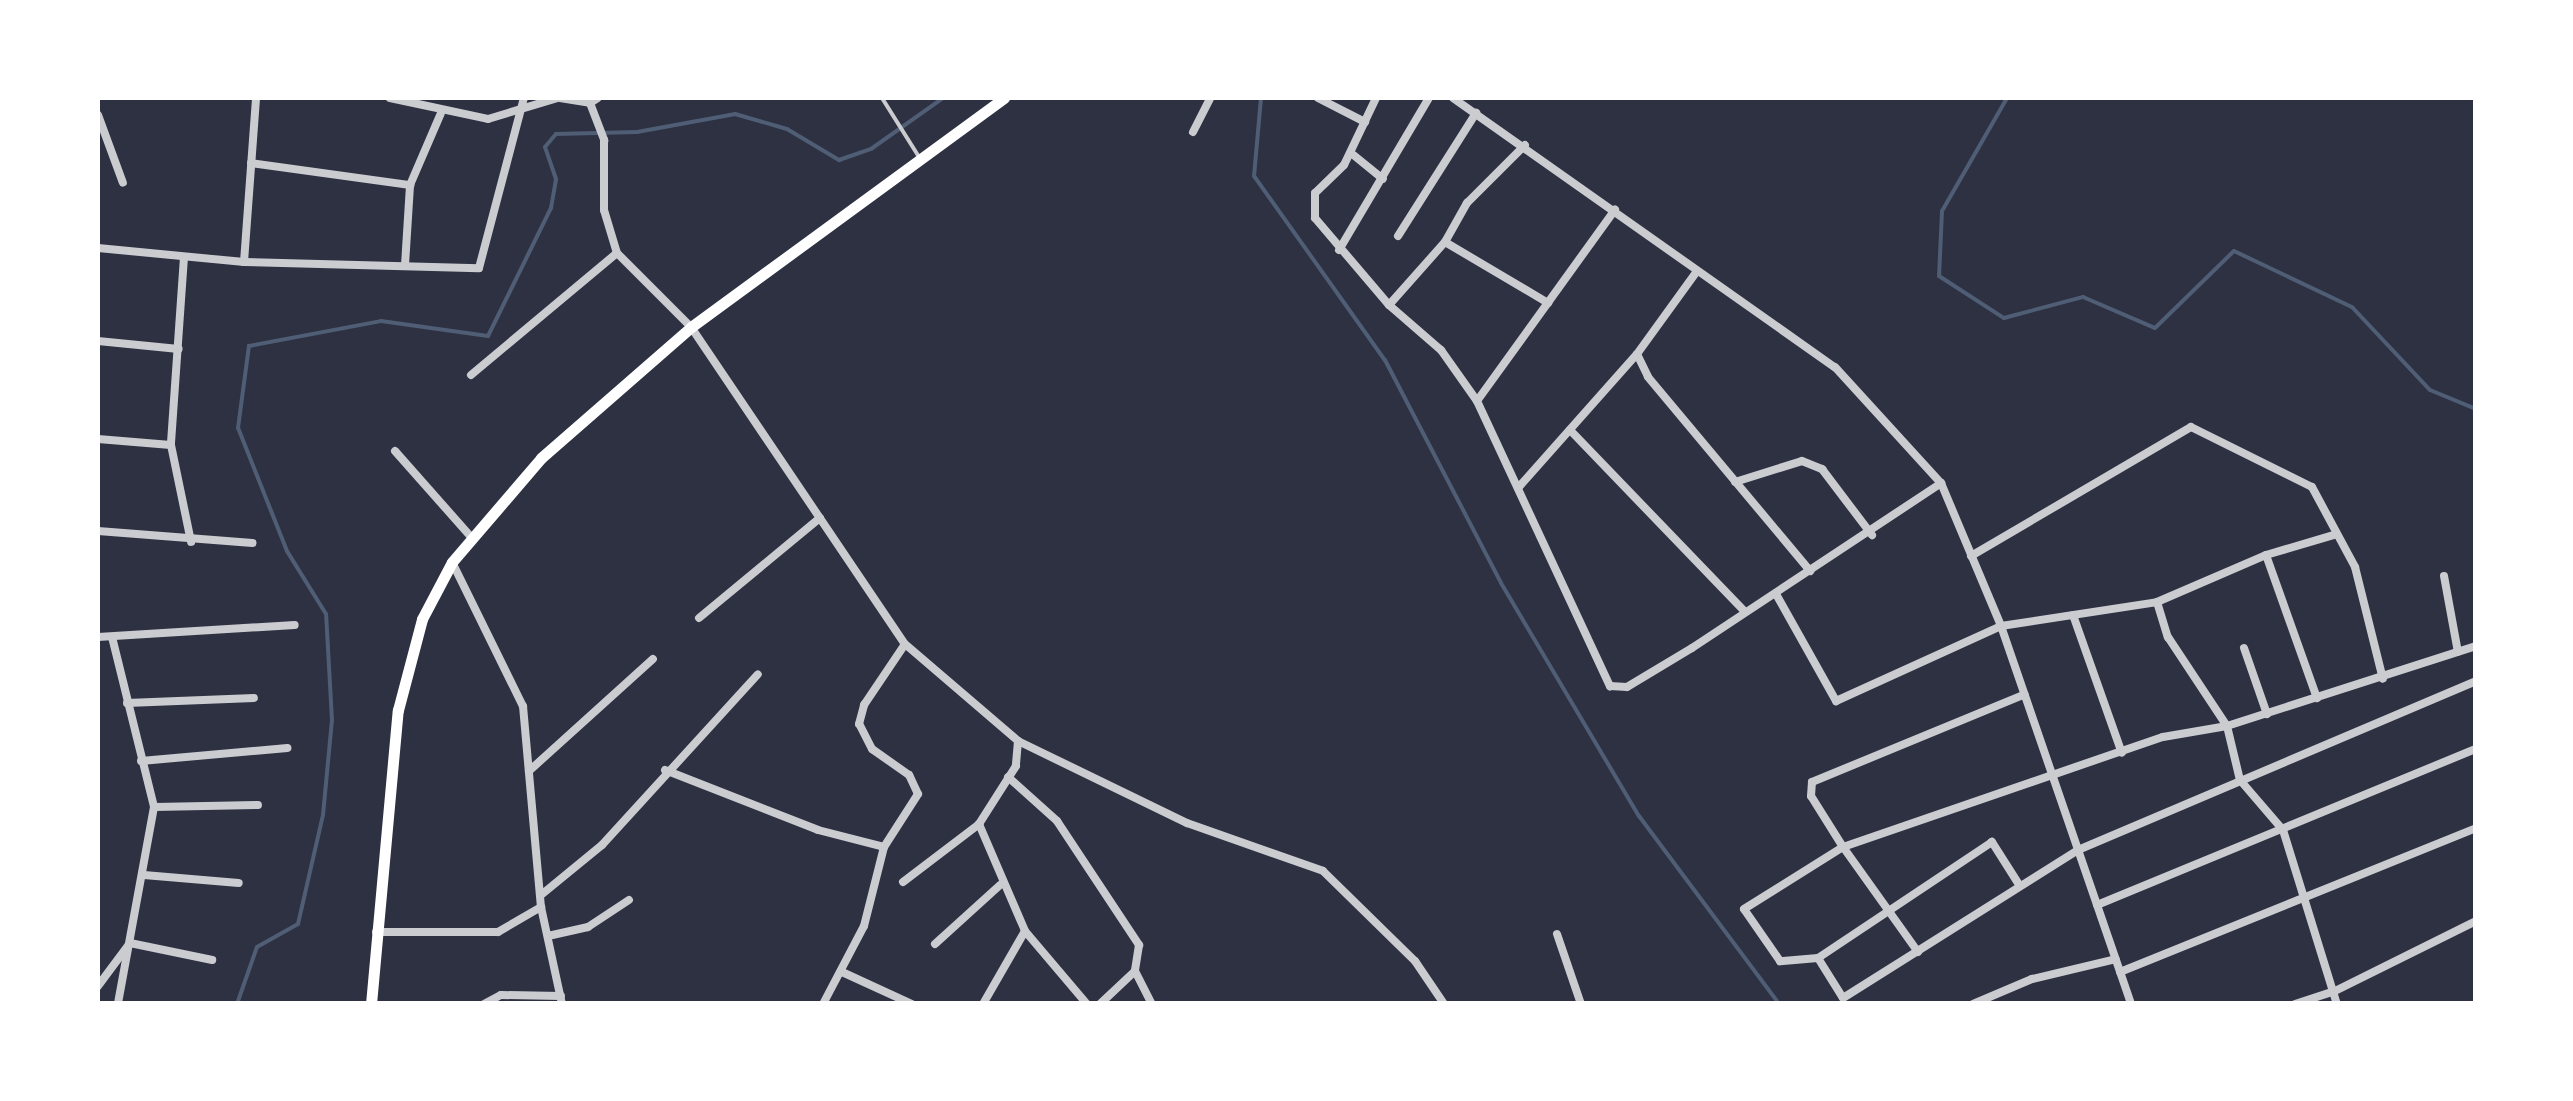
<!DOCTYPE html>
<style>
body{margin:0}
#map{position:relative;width:2573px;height:1101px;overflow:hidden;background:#2d3142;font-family:"Space Grotesk",sans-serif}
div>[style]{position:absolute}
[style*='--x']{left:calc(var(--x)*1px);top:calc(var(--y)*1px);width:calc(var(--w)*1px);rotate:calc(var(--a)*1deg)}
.stream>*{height:4px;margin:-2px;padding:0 2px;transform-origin:2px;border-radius:2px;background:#4f5d75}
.service>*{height:4px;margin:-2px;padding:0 2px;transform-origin:2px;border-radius:2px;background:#caccd0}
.minor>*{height:8px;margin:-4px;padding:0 4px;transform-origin:4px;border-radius:4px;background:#caccd0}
.secondary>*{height:11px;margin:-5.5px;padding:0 5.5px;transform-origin:5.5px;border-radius:5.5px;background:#fff}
span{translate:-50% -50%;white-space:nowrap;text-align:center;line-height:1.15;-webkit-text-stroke:9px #fff;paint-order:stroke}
.frame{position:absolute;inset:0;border:100px solid #fff;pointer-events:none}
</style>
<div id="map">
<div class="stream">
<div style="--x:1261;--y:98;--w:78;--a:95.1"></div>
<div style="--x:1254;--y:176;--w:226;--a:54.6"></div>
<div style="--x:1385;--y:360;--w:251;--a:62.5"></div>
<div style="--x:1501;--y:583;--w:271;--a:59.4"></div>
<div style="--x:1639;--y:816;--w:234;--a:53.3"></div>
<div style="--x:2007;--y:98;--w:130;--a:119.9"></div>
<div style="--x:1942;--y:211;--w:65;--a:92.6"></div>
<div style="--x:1939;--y:276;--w:77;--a:32.9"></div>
<div style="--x:2004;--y:318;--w:82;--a:-14.9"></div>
<div style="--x:2083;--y:297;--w:78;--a:23.3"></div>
<div style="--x:2155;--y:328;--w:110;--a:-44.3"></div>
<div style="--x:2234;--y:251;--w:131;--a:25.4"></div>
<div style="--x:2352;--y:307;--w:114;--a:46.8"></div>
<div style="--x:2430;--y:390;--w:50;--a:22.4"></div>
<div style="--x:237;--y:1004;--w:60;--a:-70.7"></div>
<div style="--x:257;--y:947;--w:47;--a:-29.3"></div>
<div style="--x:298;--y:924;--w:112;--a:-77.1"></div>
<div style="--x:323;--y:815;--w:95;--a:-84.6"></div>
<div style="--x:332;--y:720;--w:106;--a:-93.2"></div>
<div style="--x:326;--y:614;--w:74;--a:-121.8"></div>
<div style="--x:287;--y:551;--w:132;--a:-111.7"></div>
<div style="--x:238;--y:428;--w:83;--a:-82.4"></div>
<div style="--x:249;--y:346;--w:134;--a:-10.7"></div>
<div style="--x:381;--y:321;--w:108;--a:8"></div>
<div style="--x:488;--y:336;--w:143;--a:-63.8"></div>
<div style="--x:551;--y:208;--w:29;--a:-80"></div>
<div style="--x:556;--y:179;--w:34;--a:-109"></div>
<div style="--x:545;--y:147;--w:17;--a:-50"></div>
<div style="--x:556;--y:134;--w:81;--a:-1.4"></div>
<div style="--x:637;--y:132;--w:100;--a:-10.4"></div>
<div style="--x:735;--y:114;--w:54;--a:16.1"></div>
<div style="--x:787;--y:129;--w:61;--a:30.8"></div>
<div style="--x:839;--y:160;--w:34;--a:-19"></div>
<div style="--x:871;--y:149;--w:88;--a:-35.3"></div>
</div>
<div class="service">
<div style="--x:882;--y:98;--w:70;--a:57.9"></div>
</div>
<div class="minor">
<div style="--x:390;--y:98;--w:100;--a:12.1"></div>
<div style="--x:488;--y:119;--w:72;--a:-16.9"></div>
<div style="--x:560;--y:98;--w:30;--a:9"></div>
<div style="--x:590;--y:103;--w:9;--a:-32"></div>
<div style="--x:1318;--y:98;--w:53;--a:27.1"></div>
<div style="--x:1376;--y:98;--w:74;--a:115.5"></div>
<div style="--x:1344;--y:165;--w:40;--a:136"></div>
<div style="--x:1315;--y:193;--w:25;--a:90"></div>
<div style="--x:1315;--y:218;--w:114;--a:49.6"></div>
<div style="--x:1389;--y:305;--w:69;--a:40.9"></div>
<div style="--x:1441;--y:350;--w:62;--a:54.8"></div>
<div style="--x:1477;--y:401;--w:315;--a:65"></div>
<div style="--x:1610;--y:686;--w:17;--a:3"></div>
<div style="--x:1627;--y:687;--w:76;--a:-31"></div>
<div style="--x:1692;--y:648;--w:299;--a:-33.5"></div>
<div style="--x:1453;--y:98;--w:467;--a:35.2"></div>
<div style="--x:1835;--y:367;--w:157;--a:47.6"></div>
<div style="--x:1941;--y:483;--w:155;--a:67.2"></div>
<div style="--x:2001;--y:626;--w:400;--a:71"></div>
<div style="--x:590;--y:103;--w:40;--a:69"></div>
<div style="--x:604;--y:140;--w:70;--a:90"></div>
<div style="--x:604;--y:210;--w:45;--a:73.2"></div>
<div style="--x:617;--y:253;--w:105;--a:45"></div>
<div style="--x:691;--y:327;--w:382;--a:56"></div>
<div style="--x:905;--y:644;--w:149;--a:40.6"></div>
<div style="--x:1018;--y:741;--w:188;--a:25.9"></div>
<div style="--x:1187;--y:823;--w:144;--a:19.4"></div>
<div style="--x:1323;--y:871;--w:129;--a:44.4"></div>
<div style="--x:1415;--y:961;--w:52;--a:56"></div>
<div style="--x:98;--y:115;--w:72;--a:69.8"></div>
<div style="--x:1193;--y:132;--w:38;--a:-63"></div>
<div style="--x:1351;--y:153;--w:41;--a:39.1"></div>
<div style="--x:251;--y:163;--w:161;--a:7.9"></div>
<div style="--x:1398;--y:236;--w:146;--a:-57.6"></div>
<div style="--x:1445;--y:242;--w:120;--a:30.6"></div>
<div style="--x:98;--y:248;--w:147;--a:5.5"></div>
<div style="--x:244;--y:262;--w:235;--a:1.5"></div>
<div style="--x:479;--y:268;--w:176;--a:-75.2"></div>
<div style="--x:1339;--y:250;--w:177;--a:-59.4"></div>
<div style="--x:184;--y:257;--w:188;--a:94"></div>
<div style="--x:171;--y:445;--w:99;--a:78.3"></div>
<div style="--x:244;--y:262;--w:164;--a:-85.8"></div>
<div style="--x:405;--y:265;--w:80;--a:-86.4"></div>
<div style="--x:410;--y:185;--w:78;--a:-66.7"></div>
<div style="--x:1389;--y:305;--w:84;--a:-48.4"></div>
<div style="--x:1445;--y:242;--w:45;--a:-60.6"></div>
<div style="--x:1467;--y:203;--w:82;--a:-45"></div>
<div style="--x:98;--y:341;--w:81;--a:5.6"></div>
<div style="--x:1637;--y:354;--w:25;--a:64"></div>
<div style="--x:1648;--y:377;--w:253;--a:50.1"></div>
<div style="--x:471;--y:375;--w:190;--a:-39.9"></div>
<div style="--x:1477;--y:401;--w:236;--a:-54.2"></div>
<div style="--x:1570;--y:430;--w:252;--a:46.1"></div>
<div style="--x:98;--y:439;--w:73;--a:4.7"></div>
<div style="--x:395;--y:451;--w:115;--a:48.5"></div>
<div style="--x:1735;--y:482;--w:70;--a:-17.4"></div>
<div style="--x:1802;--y:461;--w:22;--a:22"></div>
<div style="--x:1822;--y:469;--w:83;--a:52.9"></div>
<div style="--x:1518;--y:488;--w:179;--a:-48.4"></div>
<div style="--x:1637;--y:354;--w:102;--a:-54.1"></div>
<div style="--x:98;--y:531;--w:155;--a:4.4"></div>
<div style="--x:2266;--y:555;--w:152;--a:70.4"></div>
<div style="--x:1971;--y:556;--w:255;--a:-30.4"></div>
<div style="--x:2191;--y:427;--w:135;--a:26.4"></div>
<div style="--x:2312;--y:487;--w:91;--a:61.7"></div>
<div style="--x:2355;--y:567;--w:115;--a:76"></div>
<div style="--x:452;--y:562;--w:161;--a:63.8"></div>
<div style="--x:523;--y:706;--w:202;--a:84.9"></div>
<div style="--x:541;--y:907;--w:99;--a:77.8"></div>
<div style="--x:2444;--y:576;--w:77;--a:79.6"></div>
<div style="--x:1776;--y:594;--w:123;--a:60.7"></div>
<div style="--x:1836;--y:701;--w:181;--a:-24.4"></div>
<div style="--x:2001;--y:626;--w:158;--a:-8.7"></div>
<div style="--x:2157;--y:602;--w:119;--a:-23.3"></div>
<div style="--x:2266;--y:555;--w:71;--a:-16.4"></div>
<div style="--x:2157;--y:602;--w:37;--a:73"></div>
<div style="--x:2168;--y:637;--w:107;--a:56.5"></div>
<div style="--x:2227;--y:726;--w:56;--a:76.5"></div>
<div style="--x:2240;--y:780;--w:66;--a:49.3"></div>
<div style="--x:2283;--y:830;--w:182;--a:72.8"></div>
<div style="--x:2073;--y:615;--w:146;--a:70.5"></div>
<div style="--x:699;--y:618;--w:157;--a:-39.6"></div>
<div style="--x:98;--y:637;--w:197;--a:-3.5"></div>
<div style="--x:112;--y:637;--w:175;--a:76.1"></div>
<div style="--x:154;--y:807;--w:200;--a:100.4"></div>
<div style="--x:2244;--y:648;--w:70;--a:70.8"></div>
<div style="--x:127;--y:703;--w:127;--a:-2.3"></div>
<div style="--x:1018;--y:741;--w:25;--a:95"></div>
<div style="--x:1016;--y:766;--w:69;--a:122.5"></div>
<div style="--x:979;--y:824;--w:116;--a:66.7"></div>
<div style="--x:1025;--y:931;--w:96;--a:49.7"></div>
<div style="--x:141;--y:761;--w:147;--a:-5.1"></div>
<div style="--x:665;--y:770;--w:164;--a:21.4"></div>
<div style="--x:818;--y:830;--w:68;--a:14.4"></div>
<div style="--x:529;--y:771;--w:167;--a:-42.1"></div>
<div style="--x:1008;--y:777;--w:66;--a:41.9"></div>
<div style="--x:1057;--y:821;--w:149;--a:56.5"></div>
<div style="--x:1139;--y:945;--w:26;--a:99"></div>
<div style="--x:1135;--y:971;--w:37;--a:63"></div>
<div style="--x:154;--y:807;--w:104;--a:-1.1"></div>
<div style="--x:144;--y:875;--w:95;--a:4.8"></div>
<div style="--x:903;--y:882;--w:96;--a:-37.3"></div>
<div style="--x:2018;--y:883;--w:49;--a:-122.4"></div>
<div style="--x:1992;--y:842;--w:209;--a:146.3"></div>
<div style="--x:1818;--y:958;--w:38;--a:175"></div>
<div style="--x:1780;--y:961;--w:63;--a:-124.7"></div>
<div style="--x:1744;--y:909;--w:117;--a:-32.1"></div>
<div style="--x:1843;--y:847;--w:338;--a:-19"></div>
<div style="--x:2163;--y:737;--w:65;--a:-9.8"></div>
<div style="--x:2227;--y:726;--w:262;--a:-17.8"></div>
<div style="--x:541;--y:895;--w:79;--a:-39.3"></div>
<div style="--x:602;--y:845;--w:231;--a:-47.6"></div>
<div style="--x:2097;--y:905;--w:410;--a:-22.4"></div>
<div style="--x:376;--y:932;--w:122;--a:0"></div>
<div style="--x:498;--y:932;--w:50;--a:-30.2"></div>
<div style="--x:1557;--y:934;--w:74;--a:71.1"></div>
<div style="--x:548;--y:936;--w:41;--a:-12.7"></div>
<div style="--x:588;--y:927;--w:49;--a:-33.4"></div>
<div style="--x:935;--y:944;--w:88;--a:-42.2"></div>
<div style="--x:1918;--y:952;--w:129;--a:-125.5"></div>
<div style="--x:1843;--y:847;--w:60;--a:-122.1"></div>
<div style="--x:1811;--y:796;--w:14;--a:-86"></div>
<div style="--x:1812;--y:782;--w:230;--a:-22.4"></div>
<div style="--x:1818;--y:958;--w:47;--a:58"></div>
<div style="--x:1843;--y:998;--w:278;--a:-32.2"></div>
<div style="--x:2078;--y:850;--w:432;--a:-23"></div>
<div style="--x:842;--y:972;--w:77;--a:24.6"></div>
<div style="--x:2120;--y:972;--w:384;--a:-22"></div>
<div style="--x:98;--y:986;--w:54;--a:-53.3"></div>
<div style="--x:130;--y:943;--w:84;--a:11.7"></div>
<div style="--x:484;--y:1004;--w:19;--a:-28"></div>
<div style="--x:501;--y:995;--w:60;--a:1"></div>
<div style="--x:823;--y:1004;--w:88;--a:-62.3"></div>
<div style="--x:864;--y:926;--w:81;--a:-75.8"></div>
<div style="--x:884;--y:847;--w:63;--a:-57.3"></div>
<div style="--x:918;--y:794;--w:21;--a:-115"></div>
<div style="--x:909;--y:775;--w:45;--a:-144.9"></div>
<div style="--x:872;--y:749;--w:28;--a:-117"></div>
<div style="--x:859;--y:724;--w:20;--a:-75"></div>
<div style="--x:864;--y:705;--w:73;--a:-56.1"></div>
<div style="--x:983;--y:1004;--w:84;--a:-60.1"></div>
<div style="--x:1100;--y:1004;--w:48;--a:-43.3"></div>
<div style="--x:1973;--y:1004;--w:64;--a:-23"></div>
<div style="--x:2032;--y:979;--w:86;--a:-13.4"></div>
<div style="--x:2295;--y:1004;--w:40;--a:-18"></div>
<div style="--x:2333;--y:992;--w:160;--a:-26.4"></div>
</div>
<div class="secondary">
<div style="--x:371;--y:1004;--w:295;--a:-84.8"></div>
<div style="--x:398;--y:710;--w:94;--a:-75.2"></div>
<div style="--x:422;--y:619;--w:64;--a:-62.2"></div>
<div style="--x:452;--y:562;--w:137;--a:-49.4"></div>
<div style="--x:541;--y:458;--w:199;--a:-41.1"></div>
<div style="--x:691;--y:327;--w:388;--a:-36.2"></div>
</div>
<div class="frame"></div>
</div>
